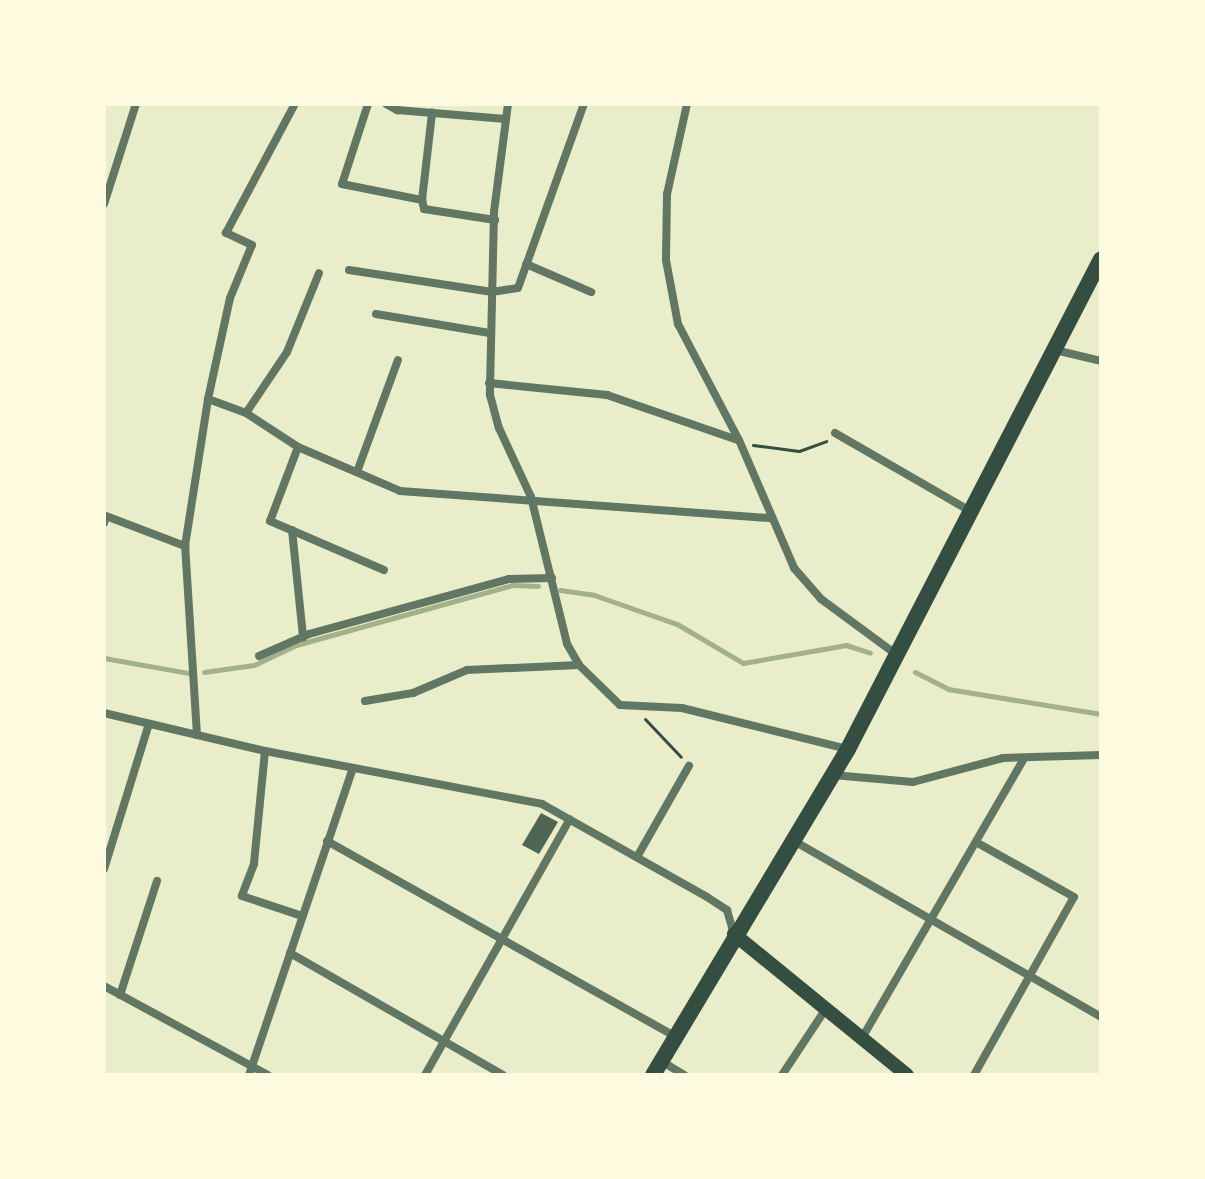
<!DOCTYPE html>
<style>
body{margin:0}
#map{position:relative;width:1205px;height:1179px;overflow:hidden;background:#e9edc9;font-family:Literata,serif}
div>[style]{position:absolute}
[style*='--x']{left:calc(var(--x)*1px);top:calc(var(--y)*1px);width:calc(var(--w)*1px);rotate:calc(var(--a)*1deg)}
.stream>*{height:5px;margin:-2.5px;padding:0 2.5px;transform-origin:2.5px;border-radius:2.5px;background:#a3b18a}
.building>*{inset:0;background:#4f6655}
.path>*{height:3px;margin:-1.5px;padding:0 1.5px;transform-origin:1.5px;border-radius:1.5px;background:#344e41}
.minor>*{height:8px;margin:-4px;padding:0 4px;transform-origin:4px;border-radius:4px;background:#617663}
.primary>*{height:14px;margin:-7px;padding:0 7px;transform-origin:7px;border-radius:7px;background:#344e41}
.trunk>*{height:16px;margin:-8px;padding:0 8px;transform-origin:8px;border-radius:8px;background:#344e41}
span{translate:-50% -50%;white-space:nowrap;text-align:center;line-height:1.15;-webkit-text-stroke:8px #fefae0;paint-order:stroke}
.frame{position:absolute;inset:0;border:106px solid #fefae0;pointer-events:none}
</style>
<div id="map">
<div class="stream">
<div style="--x:560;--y:590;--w:34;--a:8"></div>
<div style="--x:594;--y:595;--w:88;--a:19.3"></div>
<div style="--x:677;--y:624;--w:77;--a:30.6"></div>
<div style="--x:743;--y:663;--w:105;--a:-9.9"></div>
<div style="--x:846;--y:645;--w:25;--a:18"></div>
<div style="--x:104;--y:658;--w:85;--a:10.1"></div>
<div style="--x:204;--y:672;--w:50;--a:-8"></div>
<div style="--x:254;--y:665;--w:47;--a:-25.5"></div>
<div style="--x:296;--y:645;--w:224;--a:-15.5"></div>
<div style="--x:512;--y:585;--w:26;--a:2"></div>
<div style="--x:915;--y:672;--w:37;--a:27"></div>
<div style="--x:948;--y:689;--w:155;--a:9.3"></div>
</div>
<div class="building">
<div style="clip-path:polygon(541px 813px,558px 822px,539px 854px,522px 845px)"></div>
</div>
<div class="path">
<div style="--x:753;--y:445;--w:46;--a:7.4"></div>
<div style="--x:799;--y:451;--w:29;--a:-20"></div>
<div style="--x:645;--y:719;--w:52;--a:46.5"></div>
</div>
<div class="minor">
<div style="--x:368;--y:104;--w:84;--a:108"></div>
<div style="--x:342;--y:184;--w:82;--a:11.3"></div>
<div style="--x:422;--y:200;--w:88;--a:-83.4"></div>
<div style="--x:386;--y:104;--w:13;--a:29"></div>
<div style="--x:397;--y:110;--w:109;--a:4.7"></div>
<div style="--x:508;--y:104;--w:109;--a:97.4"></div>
<div style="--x:494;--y:212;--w:183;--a:91.3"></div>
<div style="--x:490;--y:395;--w:34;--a:75"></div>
<div style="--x:499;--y:428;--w:76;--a:65.1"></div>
<div style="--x:531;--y:497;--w:151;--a:76.2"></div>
<div style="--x:567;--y:644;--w:24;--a:60"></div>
<div style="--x:579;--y:665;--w:57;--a:44.3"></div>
<div style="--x:620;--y:705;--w:62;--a:2.8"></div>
<div style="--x:682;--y:708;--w:171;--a:13.9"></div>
<div style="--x:687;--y:104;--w:92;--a:102.5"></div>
<div style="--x:667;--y:194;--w:66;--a:90.9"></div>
<div style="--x:666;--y:260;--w:65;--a:79.4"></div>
<div style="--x:678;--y:324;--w:131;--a:62.3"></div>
<div style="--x:739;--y:440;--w:139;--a:66.7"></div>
<div style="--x:794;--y:568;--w:41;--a:48.9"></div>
<div style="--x:821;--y:599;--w:94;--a:36.4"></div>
<div style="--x:422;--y:200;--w:9;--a:77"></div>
<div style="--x:424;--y:209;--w:72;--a:8.8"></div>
<div style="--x:104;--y:204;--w:105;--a:-72.3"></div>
<div style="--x:526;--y:264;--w:71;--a:23.3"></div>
<div style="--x:349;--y:270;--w:145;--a:8.7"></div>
<div style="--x:492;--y:292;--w:26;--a:-9"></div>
<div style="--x:518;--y:288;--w:195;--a:-70.3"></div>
<div style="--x:376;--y:314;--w:115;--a:9.5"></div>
<div style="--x:1055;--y:350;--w:47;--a:13.4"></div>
<div style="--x:489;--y:383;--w:119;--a:5.8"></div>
<div style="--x:607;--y:395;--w:139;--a:19"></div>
<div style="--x:208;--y:399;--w:103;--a:-77.7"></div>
<div style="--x:230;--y:298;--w:57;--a:-67.5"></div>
<div style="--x:252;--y:245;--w:29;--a:-155"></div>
<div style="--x:226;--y:233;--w:146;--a:-61.9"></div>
<div style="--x:246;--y:413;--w:73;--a:-56.1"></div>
<div style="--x:287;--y:352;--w:85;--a:-67.9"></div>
<div style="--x:835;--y:433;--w:156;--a:30"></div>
<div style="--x:298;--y:447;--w:79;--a:110.7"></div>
<div style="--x:270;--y:521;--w:124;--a:23.3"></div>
<div style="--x:357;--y:472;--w:119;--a:-69.9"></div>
<div style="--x:104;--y:523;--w:7;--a:-74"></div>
<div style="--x:106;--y:516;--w:85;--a:20.8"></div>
<div style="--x:292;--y:530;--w:108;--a:84.1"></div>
<div style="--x:259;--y:656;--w:55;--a:-23.7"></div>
<div style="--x:309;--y:634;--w:207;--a:-15.4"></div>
<div style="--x:509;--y:579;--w:43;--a:-1.3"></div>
<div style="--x:365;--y:701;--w:49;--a:-9.5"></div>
<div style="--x:413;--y:693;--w:59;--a:-23.1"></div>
<div style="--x:467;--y:670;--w:112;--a:-2.6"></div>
<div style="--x:104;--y:713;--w:165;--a:13.3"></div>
<div style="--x:265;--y:751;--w:282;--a:10.8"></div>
<div style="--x:542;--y:804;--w:189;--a:29.4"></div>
<div style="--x:707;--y:897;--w:24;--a:33"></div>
<div style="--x:727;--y:910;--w:25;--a:74"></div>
<div style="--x:197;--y:735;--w:189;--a:-93.6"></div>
<div style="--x:185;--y:546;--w:149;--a:-81.1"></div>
<div style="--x:208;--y:399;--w:40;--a:20.2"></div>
<div style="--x:246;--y:413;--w:62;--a:33.2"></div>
<div style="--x:298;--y:447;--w:111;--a:23.3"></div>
<div style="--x:400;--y:491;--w:373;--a:4.2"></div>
<div style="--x:265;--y:751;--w:114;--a:95.6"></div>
<div style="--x:254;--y:864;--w:34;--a:111"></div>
<div style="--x:242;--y:896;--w:63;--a:18.4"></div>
<div style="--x:833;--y:775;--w:80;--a:5"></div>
<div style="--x:913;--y:782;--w:93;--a:-14.9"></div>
<div style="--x:1003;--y:758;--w:98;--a:-1.8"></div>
<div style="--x:327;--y:841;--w:399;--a:29.3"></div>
<div style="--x:794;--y:841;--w:354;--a:29.8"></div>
<div style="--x:637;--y:857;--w:105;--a:-60.3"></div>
<div style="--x:104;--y:869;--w:152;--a:-72.8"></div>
<div style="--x:290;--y:953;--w:245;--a:29.8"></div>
<div style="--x:104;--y:986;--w:187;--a:28.5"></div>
<div style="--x:120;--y:995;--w:120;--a:-72"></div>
<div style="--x:862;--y:1038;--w:323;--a:-59.9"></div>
<div style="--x:661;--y:1061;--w:27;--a:31"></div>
<div style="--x:249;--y:1075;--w:324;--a:-71.3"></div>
<div style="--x:425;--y:1075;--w:294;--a:-60.5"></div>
<div style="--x:782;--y:1075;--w:78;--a:-56.5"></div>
<div style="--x:974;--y:1075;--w:204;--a:-60.7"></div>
<div style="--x:1074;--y:897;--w:112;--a:-150.7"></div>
</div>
<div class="primary">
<div style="--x:734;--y:934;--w:223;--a:39.2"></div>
</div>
<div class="trunk">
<div style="--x:653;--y:1075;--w:380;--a:-59.1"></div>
<div style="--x:848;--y:749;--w:551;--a:-62.69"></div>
</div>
<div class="frame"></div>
</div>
